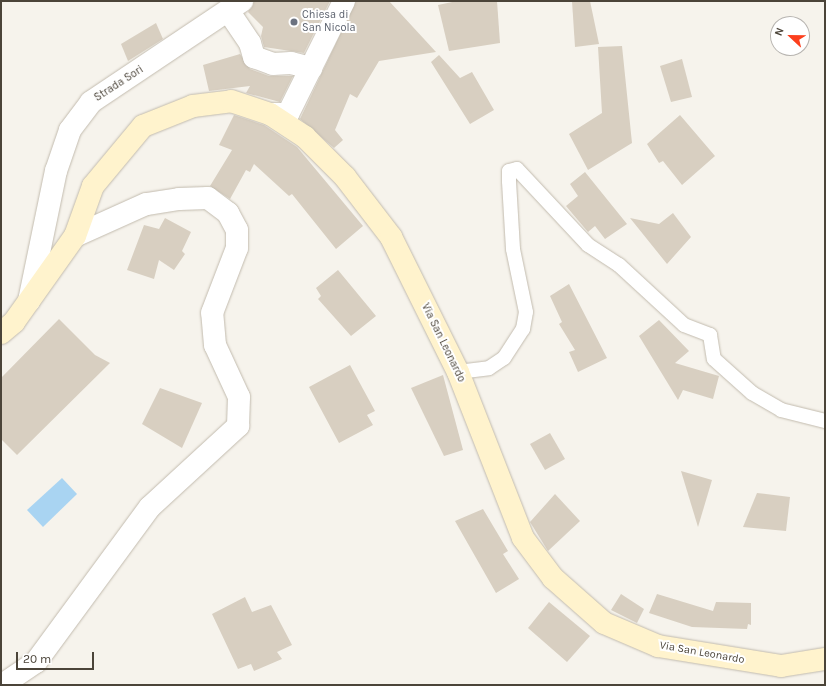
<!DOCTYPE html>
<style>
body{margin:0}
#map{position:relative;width:826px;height:686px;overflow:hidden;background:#f6f3ec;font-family:Karla,sans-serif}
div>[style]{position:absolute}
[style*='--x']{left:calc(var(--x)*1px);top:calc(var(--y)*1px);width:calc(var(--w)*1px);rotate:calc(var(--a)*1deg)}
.water>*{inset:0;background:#a9d4f2}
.building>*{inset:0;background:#d8cfc1}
.roads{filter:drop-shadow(0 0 1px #c2bbae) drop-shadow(0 0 1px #c2bbae)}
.lane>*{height:14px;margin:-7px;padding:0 7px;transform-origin:7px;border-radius:7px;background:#fff}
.street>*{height:22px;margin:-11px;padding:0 11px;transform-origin:11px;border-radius:11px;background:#fff}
.secondary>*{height:22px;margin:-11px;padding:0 11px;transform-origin:11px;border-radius:11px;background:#fff3cd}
.dots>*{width:11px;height:11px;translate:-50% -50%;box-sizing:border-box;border:2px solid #fff;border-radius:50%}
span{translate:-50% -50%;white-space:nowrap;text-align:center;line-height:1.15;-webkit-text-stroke:4px #fff;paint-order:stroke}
.worship-label{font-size:11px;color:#5b616d}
.left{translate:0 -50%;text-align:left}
.street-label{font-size:11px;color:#4b4439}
.frame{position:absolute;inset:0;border:2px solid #4b4439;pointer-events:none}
.north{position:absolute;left:770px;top:16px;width:40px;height:40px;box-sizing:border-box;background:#fff;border:1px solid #b7b4b0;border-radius:50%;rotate:292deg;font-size:11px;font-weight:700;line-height:16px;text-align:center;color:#4b4439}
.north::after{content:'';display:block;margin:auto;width:14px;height:18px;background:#fc3f1d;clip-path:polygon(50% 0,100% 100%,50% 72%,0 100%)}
.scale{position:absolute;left:16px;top:652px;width:78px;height:18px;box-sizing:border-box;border:2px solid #4b4439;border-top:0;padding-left:5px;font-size:12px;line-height:14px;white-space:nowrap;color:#4b4439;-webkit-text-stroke:3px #fff;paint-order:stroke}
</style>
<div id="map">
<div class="water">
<div style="clip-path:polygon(62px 478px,77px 494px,43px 527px,27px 510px)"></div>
</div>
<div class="building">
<div style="clip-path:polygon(254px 1px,330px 1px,304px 53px,264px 47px,261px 36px,263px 27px,248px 12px)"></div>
<div style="clip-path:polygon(356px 1px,389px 1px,436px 52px,379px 61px,357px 98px,350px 94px,335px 130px,343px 140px,334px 148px,300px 119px)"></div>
<div style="clip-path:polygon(457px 1px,497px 1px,500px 43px,449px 51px,438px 5px)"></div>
<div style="clip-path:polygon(572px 1px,590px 1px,599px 44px,575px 47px)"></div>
<div style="clip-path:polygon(156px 23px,163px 39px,128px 61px,121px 44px)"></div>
<div style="clip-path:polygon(622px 46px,632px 143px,588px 170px,569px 134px,602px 113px,598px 47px)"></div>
<div style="clip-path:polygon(240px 54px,250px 69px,269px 76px,293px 76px,280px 102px,246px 93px,250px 86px,209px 91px,203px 65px)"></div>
<div style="clip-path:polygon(439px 55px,460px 78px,472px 72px,494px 110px,470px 124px,431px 62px)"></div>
<div style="clip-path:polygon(682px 59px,692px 97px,671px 102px,660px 66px)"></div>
<div style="clip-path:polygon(234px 115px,264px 125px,297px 147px,363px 226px,336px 249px,292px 194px,289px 196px,254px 164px,250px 172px,246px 170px,230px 199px,210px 186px,232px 150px,219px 145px)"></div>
<div style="clip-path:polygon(680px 115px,715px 156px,682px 185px,663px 161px,659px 163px,647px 144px)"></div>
<div style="clip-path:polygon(585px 172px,627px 224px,605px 239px,595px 226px,588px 232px,566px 206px,578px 196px,570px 184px)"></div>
<div style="clip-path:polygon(673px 213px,691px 237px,667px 264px,630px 218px,659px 224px)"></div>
<div style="clip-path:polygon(165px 218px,191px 232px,182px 251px,185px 254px,174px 270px,159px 260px,154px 279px,127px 270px,144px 225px,159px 229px)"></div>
<div style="clip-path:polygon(338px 270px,376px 316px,351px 336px,318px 299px,321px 296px,316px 288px)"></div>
<div style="clip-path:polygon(569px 284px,607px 358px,578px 372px,569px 352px,575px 350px,559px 324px,562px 322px,550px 296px)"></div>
<div style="clip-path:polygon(59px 319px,95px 355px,110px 363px,17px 455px,1px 439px,1px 378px)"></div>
<div style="clip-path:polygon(659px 320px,689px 351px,675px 363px,719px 376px,713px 399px,683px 390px,678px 400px,639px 336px)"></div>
<div style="clip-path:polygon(350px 365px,375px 411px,367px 415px,373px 425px,339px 443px,309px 387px)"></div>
<div style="clip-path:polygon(443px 375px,463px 450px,444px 456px,411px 388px)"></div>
<div style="clip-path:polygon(160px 388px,202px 403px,182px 448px,142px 424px)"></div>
<div style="clip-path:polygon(550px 433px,565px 459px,545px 470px,530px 444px)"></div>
<div style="clip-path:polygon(681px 471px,712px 480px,698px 527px)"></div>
<div style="clip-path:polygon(757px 493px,790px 497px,786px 531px,743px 527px)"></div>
<div style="clip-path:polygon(555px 494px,580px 521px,548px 551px,530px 522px)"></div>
<div style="clip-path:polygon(483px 509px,508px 551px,503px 554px,519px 579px,496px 593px,455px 521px)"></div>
<div style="clip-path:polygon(621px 594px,644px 609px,637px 623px,611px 610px)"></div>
<div style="clip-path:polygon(657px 594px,713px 611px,716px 602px,751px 603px,751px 625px,748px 624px,747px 629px,692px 627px,649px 613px)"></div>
<div style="clip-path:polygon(245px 597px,252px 612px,271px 605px,292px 645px,277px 652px,282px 659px,254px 671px,251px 664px,238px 669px,212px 614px)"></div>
<div style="clip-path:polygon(549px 602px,590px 636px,567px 662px,528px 628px)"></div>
</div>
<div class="roads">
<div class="lane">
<div style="--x:458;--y:372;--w:31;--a:-7"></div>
<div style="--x:489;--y:368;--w:18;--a:-34"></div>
<div style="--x:504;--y:358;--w:35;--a:-57"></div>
<div style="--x:523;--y:329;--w:17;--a:-80"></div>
<div style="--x:526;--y:312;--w:64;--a:-101.7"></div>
<div style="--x:513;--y:249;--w:68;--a:-93.4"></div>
<div style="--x:509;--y:181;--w:10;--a:-90"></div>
<div style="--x:509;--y:171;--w:8;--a:-14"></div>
<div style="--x:517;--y:169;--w:104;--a:46.9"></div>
<div style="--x:588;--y:245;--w:37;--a:33"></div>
<div style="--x:619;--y:265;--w:88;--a:42.7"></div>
<div style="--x:684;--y:325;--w:28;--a:21"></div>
<div style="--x:710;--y:335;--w:24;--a:81"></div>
<div style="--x:714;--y:359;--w:51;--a:41.8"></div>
<div style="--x:752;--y:393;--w:34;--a:30"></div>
<div style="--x:781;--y:410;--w:45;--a:14"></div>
</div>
<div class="street">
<div style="--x:229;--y:12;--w:37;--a:56"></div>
<div style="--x:250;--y:43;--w:15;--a:74"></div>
<div style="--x:254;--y:57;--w:20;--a:20"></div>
<div style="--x:273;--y:64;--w:18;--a:-3"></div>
<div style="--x:291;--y:63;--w:21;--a:14"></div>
<div style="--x:270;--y:114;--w:18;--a:0"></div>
<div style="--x:288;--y:114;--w:126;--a:-63.6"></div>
<div style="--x:29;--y:301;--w:133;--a:-78.3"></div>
<div style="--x:56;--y:171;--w:43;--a:-71.1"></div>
<div style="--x:70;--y:130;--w:35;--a:-53"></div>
<div style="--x:91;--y:102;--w:182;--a:-33.8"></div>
<div style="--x:2;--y:685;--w:41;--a:-34.1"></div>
<div style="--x:36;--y:662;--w:192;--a:-53.7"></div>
<div style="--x:150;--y:507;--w:120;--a:-42.6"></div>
<div style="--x:238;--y:426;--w:29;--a:-88"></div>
<div style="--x:239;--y:397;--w:57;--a:-114.8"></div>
<div style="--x:215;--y:345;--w:32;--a:-95"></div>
<div style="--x:212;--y:313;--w:70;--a:-69"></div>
<div style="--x:237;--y:248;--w:18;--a:-90"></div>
<div style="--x:237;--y:230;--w:19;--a:-118"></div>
<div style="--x:228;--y:213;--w:25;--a:-143"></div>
<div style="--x:208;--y:198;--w:29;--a:178"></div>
<div style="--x:179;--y:199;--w:33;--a:171"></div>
<div style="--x:146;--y:204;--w:78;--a:155.7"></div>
</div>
<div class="secondary">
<div style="--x:1;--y:333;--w:17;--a:-40"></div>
<div style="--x:14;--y:322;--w:105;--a:-54.7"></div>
<div style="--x:75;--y:236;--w:53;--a:-70.2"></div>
<div style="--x:93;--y:186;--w:78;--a:-50.2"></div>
<div style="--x:143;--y:126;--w:54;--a:-21.8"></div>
<div style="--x:193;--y:106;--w:38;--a:-7"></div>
<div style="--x:231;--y:101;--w:41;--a:18.4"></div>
<div style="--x:270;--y:114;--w:42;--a:33.3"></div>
<div style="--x:305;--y:137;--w:57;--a:45"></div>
<div style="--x:345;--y:177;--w:76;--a:52.5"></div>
<div style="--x:391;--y:237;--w:151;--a:63.6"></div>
<div style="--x:458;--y:372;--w:178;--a:68.6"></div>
<div style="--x:523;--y:538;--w:50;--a:53.1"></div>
<div style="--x:553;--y:578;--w:68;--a:41.4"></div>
<div style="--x:604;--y:623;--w:59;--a:23.1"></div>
<div style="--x:658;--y:646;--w:125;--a:9.2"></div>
<div style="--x:781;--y:666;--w:45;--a:-9"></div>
</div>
</div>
<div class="dots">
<div style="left:294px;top:22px;background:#6b7280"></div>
</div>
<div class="worship-label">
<span class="left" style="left:302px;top:22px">Chiesa di<br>San Nicola</span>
</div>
<div class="street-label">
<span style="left:119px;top:84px;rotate:-33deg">Strada Sori</span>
<span style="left:443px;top:343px;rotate:64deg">Via San Leonardo</span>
<span style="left:702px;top:653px;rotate:10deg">Via San Leonardo</span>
</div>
<div class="frame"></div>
<div class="north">N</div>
<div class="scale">20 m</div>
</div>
